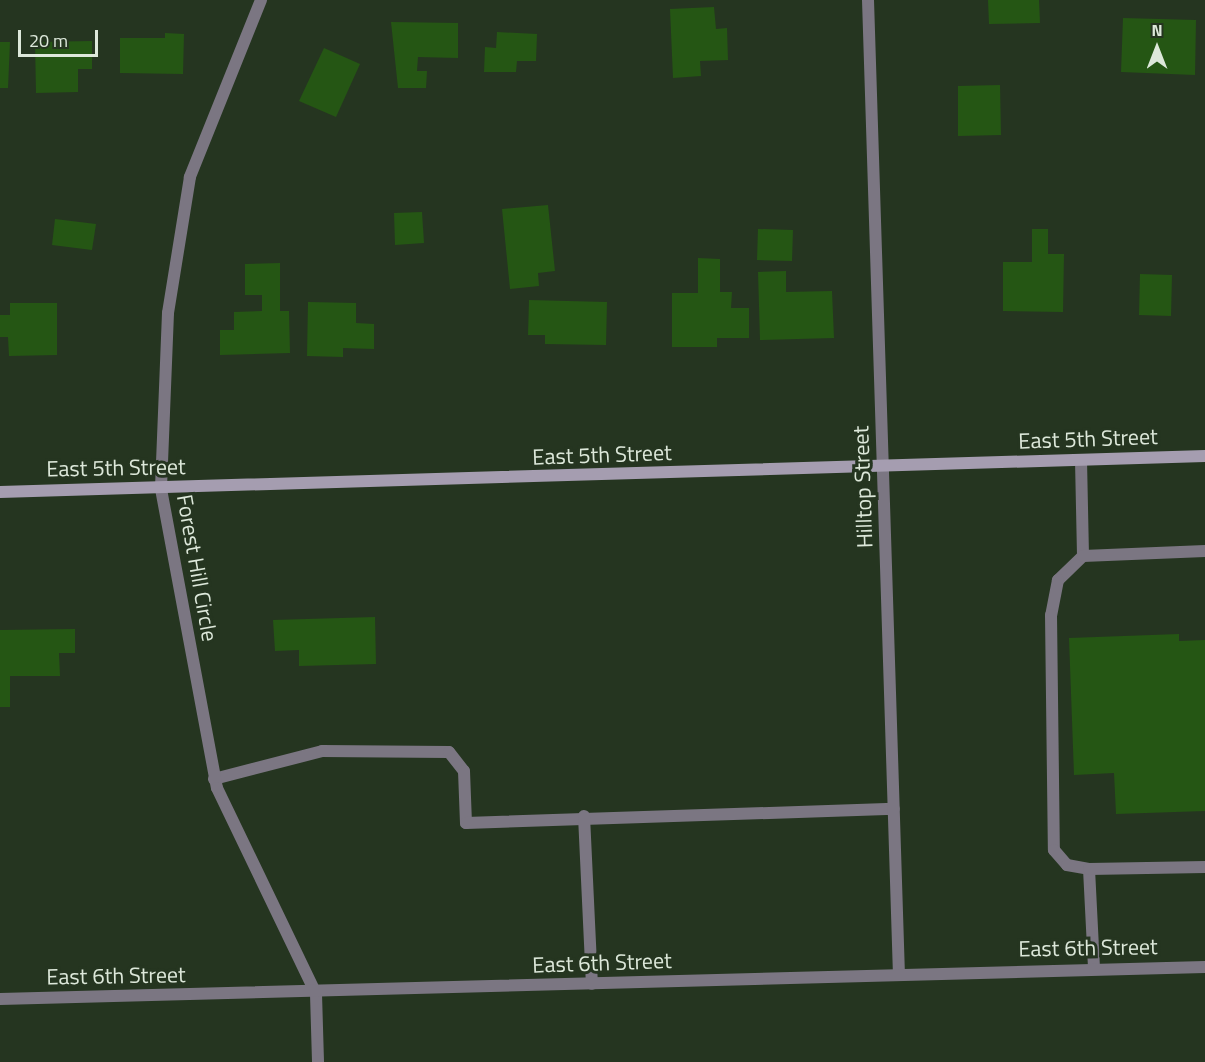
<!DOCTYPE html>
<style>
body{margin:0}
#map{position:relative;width:1205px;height:1062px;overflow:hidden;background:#253520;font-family:"Titillium Web",sans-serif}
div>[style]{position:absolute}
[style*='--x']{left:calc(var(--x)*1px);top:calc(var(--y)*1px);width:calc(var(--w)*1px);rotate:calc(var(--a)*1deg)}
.building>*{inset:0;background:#255614}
.service>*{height:12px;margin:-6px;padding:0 6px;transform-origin:6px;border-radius:6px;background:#7b7682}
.minor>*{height:12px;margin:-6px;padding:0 6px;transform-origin:6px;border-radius:6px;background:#7b7682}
.secondary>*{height:12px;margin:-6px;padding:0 6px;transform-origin:6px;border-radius:6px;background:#a59db0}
span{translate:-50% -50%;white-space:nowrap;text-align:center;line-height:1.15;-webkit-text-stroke:6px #253520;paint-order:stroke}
.street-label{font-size:22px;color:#dde8da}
.north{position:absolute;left:1127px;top:18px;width:60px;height:60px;-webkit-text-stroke:4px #253520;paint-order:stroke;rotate:0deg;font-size:16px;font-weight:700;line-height:24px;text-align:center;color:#dde8da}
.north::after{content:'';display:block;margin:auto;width:21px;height:27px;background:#dde8da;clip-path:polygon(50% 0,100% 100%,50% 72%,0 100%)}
.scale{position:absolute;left:18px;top:30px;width:80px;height:27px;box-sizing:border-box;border:3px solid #dde8da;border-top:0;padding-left:8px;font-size:18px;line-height:21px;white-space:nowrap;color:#dde8da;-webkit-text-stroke:4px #253520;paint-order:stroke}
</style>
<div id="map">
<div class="building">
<div style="clip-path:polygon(988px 0,1039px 0,1040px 23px,989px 24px)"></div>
<div style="clip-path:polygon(714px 7px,716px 29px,727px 28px,728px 60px,700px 61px,701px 76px,673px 78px,670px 9px)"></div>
<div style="clip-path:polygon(1123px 18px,1196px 20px,1195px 75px,1121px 72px)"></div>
<div style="clip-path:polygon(391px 22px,458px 23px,458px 58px,418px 57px,417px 71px,427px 71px,426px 88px,398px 88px)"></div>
<div style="clip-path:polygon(497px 32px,537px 34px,536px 61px,517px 61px,516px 72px,484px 72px,485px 47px,496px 48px)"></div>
<div style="clip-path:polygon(165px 33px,184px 34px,183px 74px,120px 73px,120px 38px,165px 38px)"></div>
<div style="clip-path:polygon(92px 41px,92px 69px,78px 69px,78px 92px,36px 93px,35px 42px)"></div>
<div style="clip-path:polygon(0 42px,10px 42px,8px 88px,0 88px)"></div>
<div style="clip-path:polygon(324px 48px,360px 64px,336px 117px,299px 101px)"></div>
<div style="clip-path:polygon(1000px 85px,1001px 135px,958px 136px,958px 86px)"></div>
<div style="clip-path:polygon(548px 205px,555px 271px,538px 273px,539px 286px,510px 289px,502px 209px)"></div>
<div style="clip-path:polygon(422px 212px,424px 243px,395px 245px,394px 213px)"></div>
<div style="clip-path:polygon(55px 219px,96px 224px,92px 250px,52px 245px)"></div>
<div style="clip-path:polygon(758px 229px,793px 230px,792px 261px,757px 260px)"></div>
<div style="clip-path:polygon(1032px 229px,1048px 229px,1048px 254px,1064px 254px,1063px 312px,1003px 311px,1003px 262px,1032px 262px)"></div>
<div style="clip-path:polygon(698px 258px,720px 259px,720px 292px,732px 292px,731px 308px,749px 308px,749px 338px,717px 338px,717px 347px,672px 347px,672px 293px,698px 293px)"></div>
<div style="clip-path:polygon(280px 263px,280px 311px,289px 311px,290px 353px,220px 355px,220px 330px,234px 330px,234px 312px,262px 311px,262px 295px,245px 295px,245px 264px)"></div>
<div style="clip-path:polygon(786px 271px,786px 292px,832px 291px,834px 338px,760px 340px,758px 272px)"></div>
<div style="clip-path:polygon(1140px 274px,1172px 275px,1171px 316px,1139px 315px)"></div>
<div style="clip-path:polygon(529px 300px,607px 302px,606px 345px,545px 344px,545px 335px,528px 335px)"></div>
<div style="clip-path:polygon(308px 302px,356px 303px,356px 323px,374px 324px,374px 349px,343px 348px,343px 357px,307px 356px)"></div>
<div style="clip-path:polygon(10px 303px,57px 303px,57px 355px,9px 356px,8px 337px,0 337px,0 315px,10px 315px)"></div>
<div style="clip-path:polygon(375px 617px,376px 664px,299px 666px,299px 650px,275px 651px,273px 620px)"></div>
<div style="clip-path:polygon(75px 629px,75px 653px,59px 653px,60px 676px,10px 676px,10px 707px,0 707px,0 630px)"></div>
<div style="clip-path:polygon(1179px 634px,1179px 641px,1205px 640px,1205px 811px,1116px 814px,1114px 773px,1074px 775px,1069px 638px)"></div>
</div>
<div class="service">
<div style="--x:1081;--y:460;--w:96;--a:88.8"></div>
<div style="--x:1083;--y:556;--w:35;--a:136"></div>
<div style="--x:1058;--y:580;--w:36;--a:101"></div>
<div style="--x:1051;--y:615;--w:235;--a:89.3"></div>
<div style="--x:1054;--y:850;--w:20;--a:49"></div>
<div style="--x:1067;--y:865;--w:22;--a:10"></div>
<div style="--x:1089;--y:869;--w:100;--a:87.1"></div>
<div style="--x:1083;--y:556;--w:122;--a:-2.3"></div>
<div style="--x:214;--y:779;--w:112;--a:-14.5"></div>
<div style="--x:322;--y:751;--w:127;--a:0.5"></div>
<div style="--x:449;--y:752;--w:24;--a:52"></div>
<div style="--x:464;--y:771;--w:52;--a:87.8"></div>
<div style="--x:466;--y:823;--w:428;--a:-1.9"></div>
<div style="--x:584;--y:816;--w:168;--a:87.3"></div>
<div style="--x:1089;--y:869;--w:116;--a:-1"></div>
</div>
<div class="minor">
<div style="--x:261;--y:0;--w:191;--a:111.9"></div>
<div style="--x:190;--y:177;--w:138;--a:99.2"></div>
<div style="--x:168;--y:313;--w:176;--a:92.3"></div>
<div style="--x:161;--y:489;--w:304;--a:79.4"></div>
<div style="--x:217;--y:788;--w:229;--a:64.3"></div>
<div style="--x:316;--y:994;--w:68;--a:88.3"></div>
<div style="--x:868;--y:0;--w:973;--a:88.18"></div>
<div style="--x:0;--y:999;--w:1205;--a:-1.52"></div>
</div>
<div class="secondary">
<div style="--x:0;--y:492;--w:1206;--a:-1.71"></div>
</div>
<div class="street-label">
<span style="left:1088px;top:439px;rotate:-2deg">East 5th Street</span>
<span style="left:602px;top:455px;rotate:-2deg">East 5th Street</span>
<span style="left:116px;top:468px;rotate:-1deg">East 5th Street</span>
<span style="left:863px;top:487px;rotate:-92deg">Hilltop Street</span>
<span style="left:197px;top:568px;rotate:80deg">Forest Hill Circle</span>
<span style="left:1088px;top:948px;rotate:-1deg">East 6th Street</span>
<span style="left:602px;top:963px;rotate:-2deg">East 6th Street</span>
<span style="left:116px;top:976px;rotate:-1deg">East 6th Street</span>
</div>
<div class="north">N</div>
<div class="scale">20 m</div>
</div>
